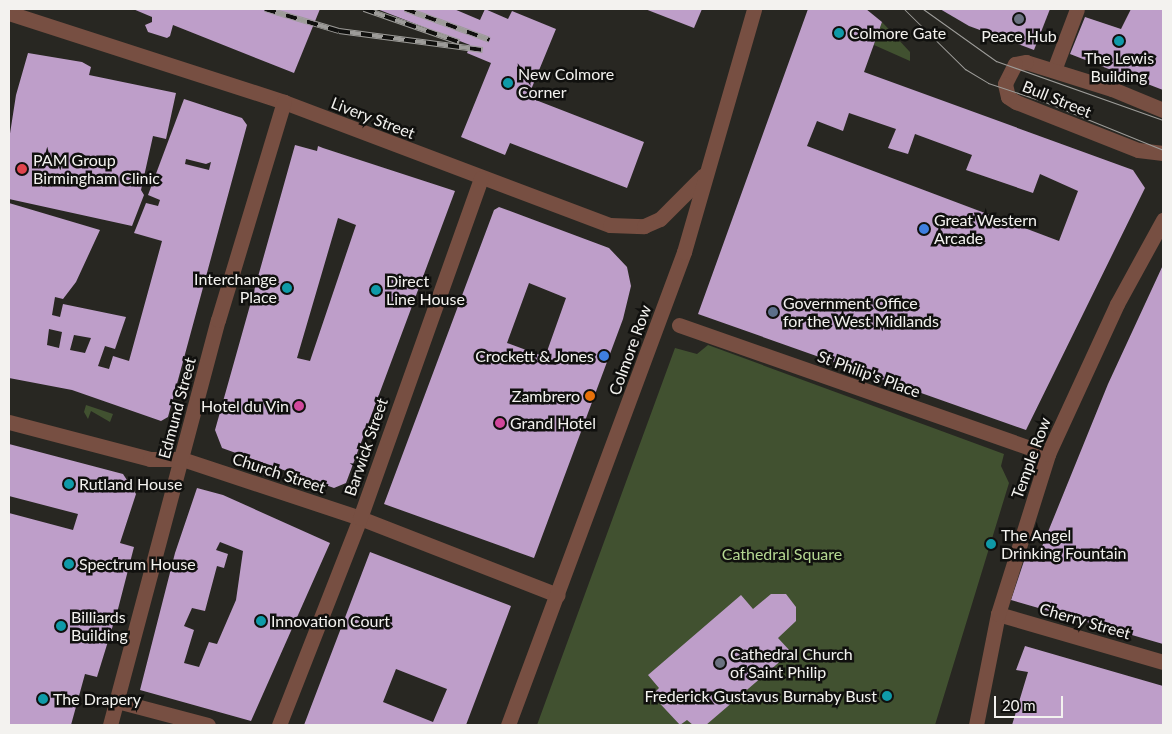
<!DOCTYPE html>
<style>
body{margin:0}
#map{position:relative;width:1172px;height:734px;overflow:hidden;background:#282722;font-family:Lato,sans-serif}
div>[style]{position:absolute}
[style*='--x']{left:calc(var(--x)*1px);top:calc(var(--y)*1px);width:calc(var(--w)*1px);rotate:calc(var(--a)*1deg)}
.green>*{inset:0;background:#415130}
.building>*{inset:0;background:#be9ec9}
.minor>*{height:15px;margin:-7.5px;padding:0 7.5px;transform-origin:7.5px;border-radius:7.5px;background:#774f42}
.tram>*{height:1px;margin:-0.5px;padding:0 0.5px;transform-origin:0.5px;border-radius:0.5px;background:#9d9c99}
.rail>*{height:5.5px;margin-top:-2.75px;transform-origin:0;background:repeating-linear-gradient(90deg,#10100e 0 11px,#9d9c99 0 22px);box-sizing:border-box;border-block:1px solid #9d9c99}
.dots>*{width:14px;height:14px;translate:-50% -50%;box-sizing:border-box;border:2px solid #10100e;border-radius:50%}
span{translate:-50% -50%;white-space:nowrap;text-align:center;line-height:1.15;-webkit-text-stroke:5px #10100e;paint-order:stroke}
.poi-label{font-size:16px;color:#f3f2ef}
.left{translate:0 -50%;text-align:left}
.right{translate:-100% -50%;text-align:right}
.street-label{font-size:16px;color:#f3f2ef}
.park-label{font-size:16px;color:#b5d892}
.frame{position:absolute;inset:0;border:10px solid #f3f2ef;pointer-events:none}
.scale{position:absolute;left:994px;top:696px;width:69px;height:22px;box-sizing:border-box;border:2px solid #f3f2ef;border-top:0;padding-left:6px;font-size:15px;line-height:18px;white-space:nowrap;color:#f3f2ef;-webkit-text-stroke:4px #10100e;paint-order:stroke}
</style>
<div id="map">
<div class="green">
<div style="clip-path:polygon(882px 22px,910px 52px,910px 61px,874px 45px)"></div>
<div style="clip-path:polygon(708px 345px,1004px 454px,1001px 466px,1009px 483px,935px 725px,537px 725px,675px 348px,697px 354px)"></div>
<div style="clip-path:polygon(86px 405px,113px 414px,110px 422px,91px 411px,88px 419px,84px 412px)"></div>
</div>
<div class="building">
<div style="clip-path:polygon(133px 9px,320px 9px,294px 73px,173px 25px,170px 36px,167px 38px,148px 32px,145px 25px,152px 22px,152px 17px)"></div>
<div style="clip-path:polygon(377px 9px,454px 9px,480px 20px,485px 9px,508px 19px,512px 11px,556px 29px,528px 97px,644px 142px,627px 188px,510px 143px,505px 155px,461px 137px,491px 63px,467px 53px,470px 45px)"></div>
<div style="clip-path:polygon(645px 9px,702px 9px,694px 28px)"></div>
<div style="clip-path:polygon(evenodd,808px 9px,866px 9px,882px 22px,864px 72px,1133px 170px,1145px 188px,1026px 430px,698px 314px,808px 9px,849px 113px,896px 129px,888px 148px,908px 154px,915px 134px,972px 155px,966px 170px,1033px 193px,1040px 174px,1078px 191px,1059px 241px,807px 146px,817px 121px,843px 131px,849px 113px)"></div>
<div style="clip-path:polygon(940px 9px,1050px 9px,1034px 50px,969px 26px)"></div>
<div style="clip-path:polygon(1131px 9px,1163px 9px,1163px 90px,1070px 54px,1085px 17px,1121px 29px)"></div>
<div style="clip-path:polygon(28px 53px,82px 62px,91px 67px,89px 75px,176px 93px,166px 139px,153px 136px,141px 190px,144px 195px,132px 226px,9px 199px,9px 140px,16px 95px)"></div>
<div style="clip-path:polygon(evenodd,184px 99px,242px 118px,247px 125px,168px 417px,161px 421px,72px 390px,9px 378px,9px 203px,100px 230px,76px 282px,63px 299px,55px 297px,52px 315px,60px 317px,63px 304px,126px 317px,115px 349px,105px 346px,98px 366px,109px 369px,113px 356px,129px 361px,162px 241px,134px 233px,146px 203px,158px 206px,160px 200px,148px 195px,184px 99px,186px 159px,206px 164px,211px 162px,209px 170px,185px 164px,186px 159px,184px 99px,49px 329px,62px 332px,59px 348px,47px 345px,49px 329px,184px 99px,74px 335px,91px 338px,85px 353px,70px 350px,74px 335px)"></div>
<div style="clip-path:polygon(evenodd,295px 145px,317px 151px,318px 146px,323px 148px,455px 191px,346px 483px,334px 488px,222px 448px,215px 430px,295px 145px,338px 218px,356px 225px,310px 361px,297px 358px,338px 218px)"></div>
<div style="clip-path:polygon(evenodd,499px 207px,609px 248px,627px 267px,631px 286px,623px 319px,534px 558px,384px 504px,494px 210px,499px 207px,529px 283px,566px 298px,545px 357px,507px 343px,529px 283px)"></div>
<div style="clip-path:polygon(1163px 265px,1163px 644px,1011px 600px,1028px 549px,1039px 554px,1108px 384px)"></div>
<div style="clip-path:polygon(9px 444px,123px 474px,136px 494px,120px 543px,134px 547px,118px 609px,97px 677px,85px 674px,71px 725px,9px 725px,9px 513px,73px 530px,78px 514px,9px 496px)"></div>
<div style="clip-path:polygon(evenodd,197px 488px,223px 495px,330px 543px,251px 721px,140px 690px,175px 553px,197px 488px,220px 542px,243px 551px,236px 600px,217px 644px,209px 642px,199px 667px,184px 663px,194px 630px,184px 626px,192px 608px,205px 611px,217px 566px,224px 568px,228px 554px,216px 550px,220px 542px)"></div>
<div style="clip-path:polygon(evenodd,370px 552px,511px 606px,466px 725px,304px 725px,370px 552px,396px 669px,447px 689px,433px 722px,383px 702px,396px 669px)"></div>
<div style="clip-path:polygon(771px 594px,786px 594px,796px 607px,796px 621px,778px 638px,791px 652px,706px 725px,693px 725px,687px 720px,680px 725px,652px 695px,659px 688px,648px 675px,741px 595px,753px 609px)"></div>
<div style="clip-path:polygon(1025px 646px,1163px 686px,1163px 725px,1012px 725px,1028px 672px,1016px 670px)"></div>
</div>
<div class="minor">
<div style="--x:9;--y:13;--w:289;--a:17.9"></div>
<div style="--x:284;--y:102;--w:348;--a:20.7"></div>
<div style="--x:610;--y:225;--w:34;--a:2"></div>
<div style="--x:644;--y:226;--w:17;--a:-24"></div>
<div style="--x:660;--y:219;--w:62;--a:-45"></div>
<div style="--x:1054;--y:70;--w:65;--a:-69.3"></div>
<div style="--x:1163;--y:110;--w:55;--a:-157.6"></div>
<div style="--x:1112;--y:89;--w:90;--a:-162.6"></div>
<div style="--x:1026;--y:62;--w:11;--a:170"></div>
<div style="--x:1015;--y:64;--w:22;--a:117"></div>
<div style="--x:1005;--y:84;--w:13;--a:77"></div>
<div style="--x:1008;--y:97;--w:9;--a:32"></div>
<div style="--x:1016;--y:102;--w:131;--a:21.5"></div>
<div style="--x:1138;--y:150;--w:25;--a:7"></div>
<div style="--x:679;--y:325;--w:391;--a:19.3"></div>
<div style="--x:9;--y:422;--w:146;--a:14.7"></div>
<div style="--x:150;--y:459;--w:32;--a:0"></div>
<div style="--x:182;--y:459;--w:188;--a:18.3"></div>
<div style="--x:360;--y:518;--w:212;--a:21.3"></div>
<div style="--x:998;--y:614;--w:172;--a:16.2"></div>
<div style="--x:117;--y:701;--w:94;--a:14.8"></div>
<div style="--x:110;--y:725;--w:419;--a:-75.1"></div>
<div style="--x:218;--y:320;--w:228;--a:-73.2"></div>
<div style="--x:279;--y:725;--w:222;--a:-68.6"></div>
<div style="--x:360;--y:518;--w:361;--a:-70.4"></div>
<div style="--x:508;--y:725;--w:505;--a:-69.59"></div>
<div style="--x:684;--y:252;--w:253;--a:-73.9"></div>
<div style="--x:976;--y:725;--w:113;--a:-78.8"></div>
<div style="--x:998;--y:614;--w:168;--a:-72.6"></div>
<div style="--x:1048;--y:454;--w:165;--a:-65.3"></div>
<div style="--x:1117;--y:304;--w:96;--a:-61.3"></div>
</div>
<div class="tram">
<div style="--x:904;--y:9;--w:86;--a:44.5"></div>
<div style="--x:965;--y:69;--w:27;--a:31"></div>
<div style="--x:988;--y:83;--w:60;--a:18.4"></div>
<div style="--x:1045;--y:102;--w:127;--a:22.1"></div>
<div style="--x:923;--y:9;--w:90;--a:35.5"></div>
<div style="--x:996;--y:61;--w:177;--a:19.5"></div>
</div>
<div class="rail">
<div style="--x:265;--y:9;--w:77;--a:16.6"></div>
<div style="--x:339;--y:31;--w:145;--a:7.5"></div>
<div style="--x:364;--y:9;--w:101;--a:19.2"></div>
<div style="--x:405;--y:9;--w:90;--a:20"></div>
</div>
<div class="dots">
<div style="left:1019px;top:19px;background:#6b7280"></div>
<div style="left:839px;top:33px;background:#0f9aa8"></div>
<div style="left:1119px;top:41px;background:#0f9aa8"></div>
<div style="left:508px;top:83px;background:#0f9aa8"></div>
<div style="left:22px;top:169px;background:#e0444e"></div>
<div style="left:924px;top:229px;background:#3f7fe0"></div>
<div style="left:287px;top:288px;background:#0f9aa8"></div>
<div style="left:376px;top:290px;background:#0f9aa8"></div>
<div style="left:773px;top:312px;background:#5c6f8a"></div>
<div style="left:604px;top:356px;background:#3f7fe0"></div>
<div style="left:590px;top:396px;background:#e8710a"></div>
<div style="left:299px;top:406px;background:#d1479c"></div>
<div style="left:500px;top:423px;background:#d1479c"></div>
<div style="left:69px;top:484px;background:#0f9aa8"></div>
<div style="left:991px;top:544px;background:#0f9aa8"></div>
<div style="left:69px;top:564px;background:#0f9aa8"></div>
<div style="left:261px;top:621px;background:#0f9aa8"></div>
<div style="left:61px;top:626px;background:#0f9aa8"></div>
<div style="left:720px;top:663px;background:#6b7280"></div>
<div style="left:887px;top:696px;background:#0f9aa8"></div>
<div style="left:43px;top:699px;background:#0f9aa8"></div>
</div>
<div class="poi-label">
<span class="left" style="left:849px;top:33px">Colmore Gate</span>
<span style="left:1019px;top:36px">Peace Hub</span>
<span style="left:1119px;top:67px">The Lewis<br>Building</span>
<span class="left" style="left:518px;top:83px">New Colmore<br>Corner</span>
<span class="left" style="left:33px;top:169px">PAM Group<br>Birmingham Clinic</span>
<span class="left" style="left:934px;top:229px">Great Western<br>Arcade</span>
<span class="right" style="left:277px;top:288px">Interchange<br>Place</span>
<span class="left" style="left:386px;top:290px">Direct<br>Line House</span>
<span class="left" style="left:783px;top:312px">Government Office<br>for the West Midlands</span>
<span class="right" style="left:594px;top:356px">Crockett &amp; Jones</span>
<span class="right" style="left:580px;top:396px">Zambrero</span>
<span class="right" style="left:289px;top:406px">Hotel du Vin</span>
<span class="left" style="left:510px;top:423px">Grand Hotel</span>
<span class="left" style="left:79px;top:484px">Rutland House</span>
<span class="left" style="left:1001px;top:544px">The Angel<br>Drinking Fountain</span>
<span class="left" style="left:79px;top:564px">Spectrum House</span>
<span class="left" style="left:71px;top:626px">Billiards<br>Building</span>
<span class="left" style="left:271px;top:621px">Innovation Court</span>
<span class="left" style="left:730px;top:663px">Cathedral Church<br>of Saint Philip</span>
<span class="right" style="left:877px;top:696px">Frederick Gustavus Burnaby Bust</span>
<span class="left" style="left:53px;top:699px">The Drapery</span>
</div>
<div class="street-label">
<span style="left:1057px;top:99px;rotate:22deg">Bull Street</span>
<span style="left:373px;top:118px;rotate:21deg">Livery Street</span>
<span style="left:630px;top:350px;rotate:-70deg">Colmore Row</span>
<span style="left:869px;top:374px;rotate:20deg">St Philip's Place</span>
<span style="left:177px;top:408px;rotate:-75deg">Edmund Street</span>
<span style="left:366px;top:447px;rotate:-71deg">Barwick Street</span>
<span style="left:1031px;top:458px;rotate:-70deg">Temple Row</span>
<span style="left:279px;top:473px;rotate:18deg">Church Street</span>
<span style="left:1085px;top:621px;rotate:16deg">Cherry Street</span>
</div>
<div class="park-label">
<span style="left:782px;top:554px">Cathedral Square</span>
</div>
<div class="frame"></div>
<div class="scale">20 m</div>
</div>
